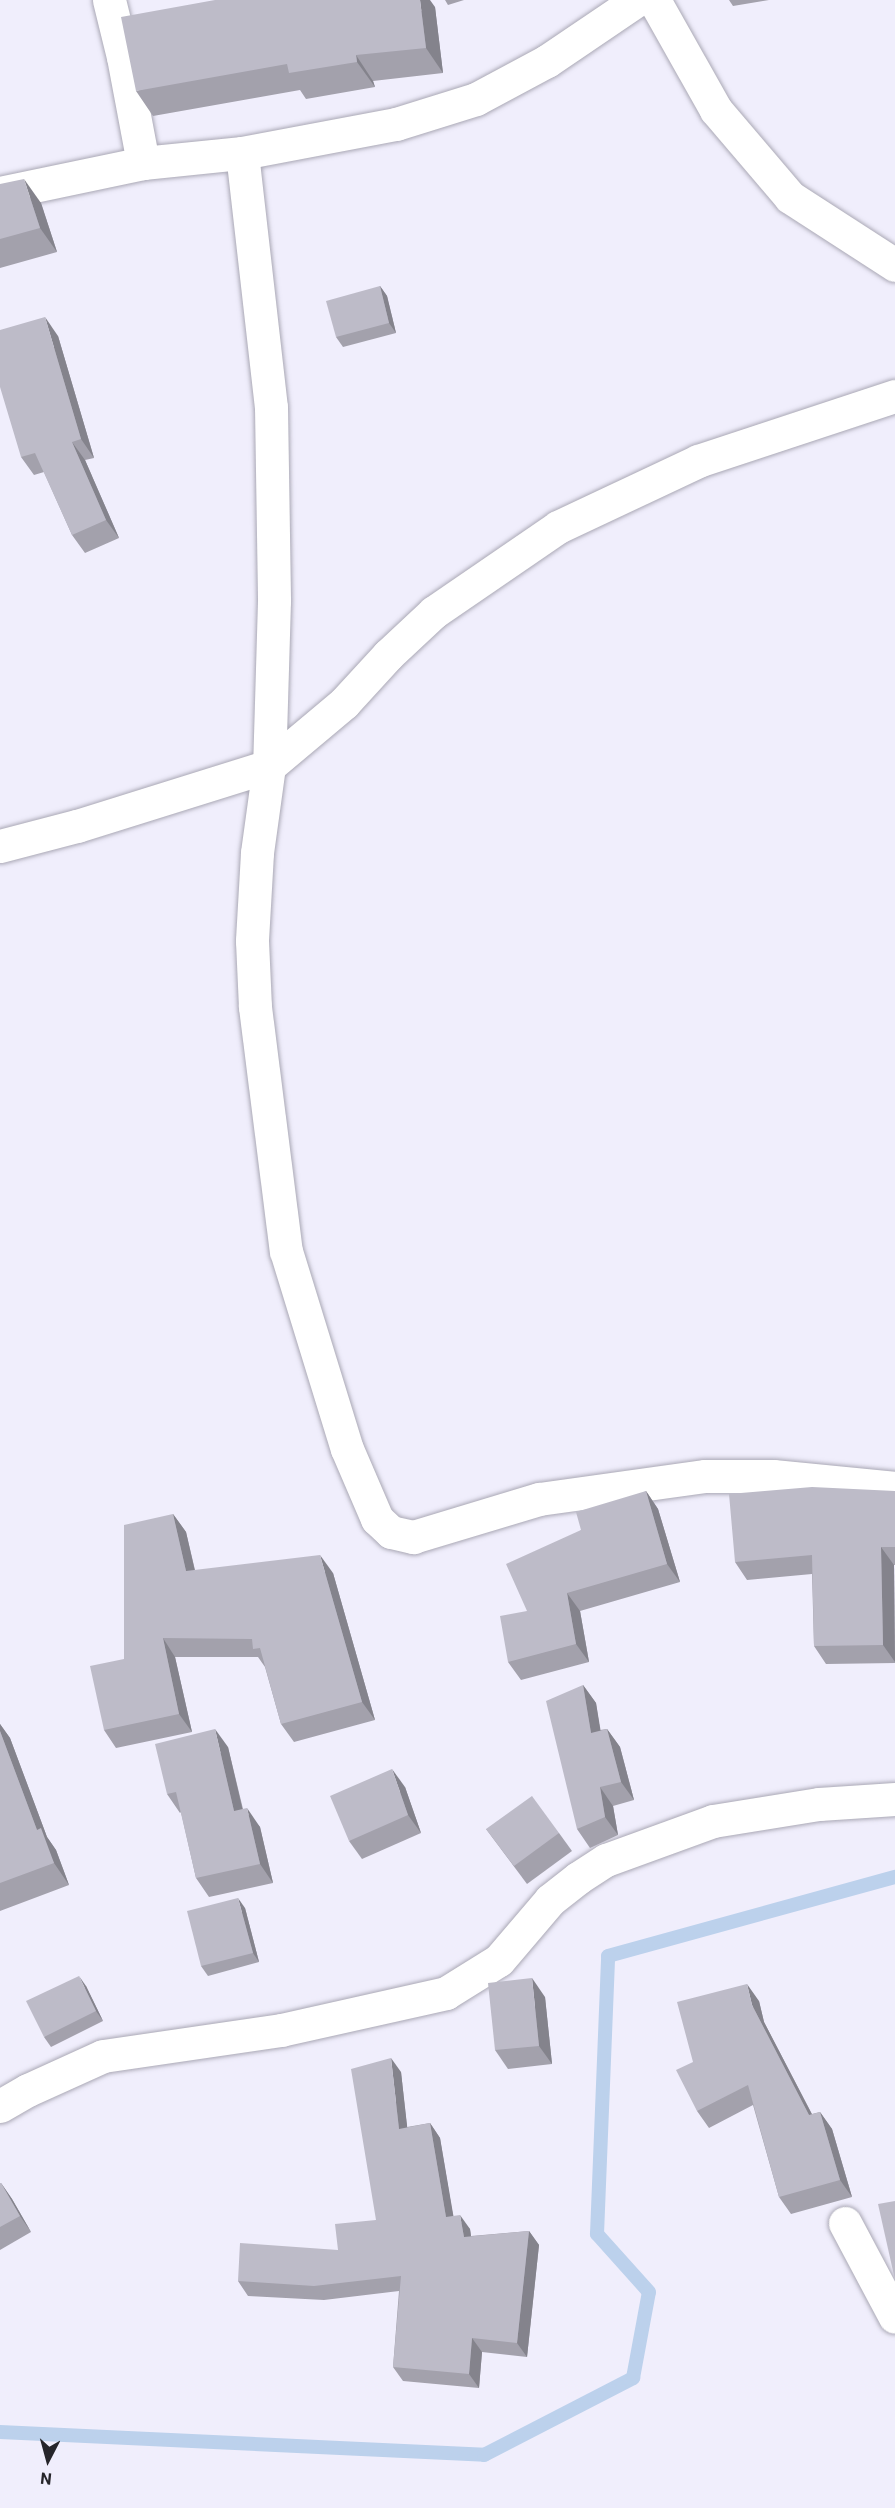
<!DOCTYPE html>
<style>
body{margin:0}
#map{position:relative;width:895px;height:2508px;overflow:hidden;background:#f0eefc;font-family:Roboto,sans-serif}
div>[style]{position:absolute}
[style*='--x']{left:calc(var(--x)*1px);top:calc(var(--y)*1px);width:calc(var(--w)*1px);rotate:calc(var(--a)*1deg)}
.stream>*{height:14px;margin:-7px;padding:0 7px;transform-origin:7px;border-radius:7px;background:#bcd1ec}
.roads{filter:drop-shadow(0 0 2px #aaa8b5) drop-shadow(0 0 2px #aaa8b5)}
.minor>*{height:33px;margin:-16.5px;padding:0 16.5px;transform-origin:16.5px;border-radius:16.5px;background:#fff}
.wall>*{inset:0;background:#a3a1ac}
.shaded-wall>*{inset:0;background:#84838c}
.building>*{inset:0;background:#bdbbc8}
span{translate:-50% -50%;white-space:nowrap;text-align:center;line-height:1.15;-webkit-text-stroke:6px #f0eefc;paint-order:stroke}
.north{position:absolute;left:18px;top:2430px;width:60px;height:60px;-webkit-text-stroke:4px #f0eefc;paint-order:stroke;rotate:186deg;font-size:16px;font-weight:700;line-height:24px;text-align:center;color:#26252a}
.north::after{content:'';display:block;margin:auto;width:21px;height:27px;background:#26252a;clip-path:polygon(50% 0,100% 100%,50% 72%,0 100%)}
</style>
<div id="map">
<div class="stream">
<div style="--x:0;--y:2432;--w:485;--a:2.7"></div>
<div style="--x:484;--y:2455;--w:168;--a:-27.3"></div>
<div style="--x:633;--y:2378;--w:87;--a:-79.5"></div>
<div style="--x:649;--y:2292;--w:78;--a:-131.9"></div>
<div style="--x:597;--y:2234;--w:278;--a:-87.7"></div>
<div style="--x:608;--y:1956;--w:298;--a:-15.4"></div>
</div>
<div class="roads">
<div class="minor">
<div style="--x:109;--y:0;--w:59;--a:76.2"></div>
<div style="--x:123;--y:57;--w:108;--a:79.3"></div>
<div style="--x:654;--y:0;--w:126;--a:60.6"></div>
<div style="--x:716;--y:110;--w:114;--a:49.6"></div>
<div style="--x:790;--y:197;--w:125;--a:32.9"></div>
<div style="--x:242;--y:153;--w:256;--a:83.5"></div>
<div style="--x:271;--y:407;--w:194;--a:89.1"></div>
<div style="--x:274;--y:601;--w:165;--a:91.7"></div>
<div style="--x:269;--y:766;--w:88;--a:97.9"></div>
<div style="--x:257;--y:853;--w:88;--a:93.3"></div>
<div style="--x:252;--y:941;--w:66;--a:87.4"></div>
<div style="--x:255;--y:1007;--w:246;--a:82.8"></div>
<div style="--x:286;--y:1251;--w:207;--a:72.9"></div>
<div style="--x:347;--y:1449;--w:76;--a:66.8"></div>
<div style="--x:377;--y:1519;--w:19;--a:43"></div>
<div style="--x:391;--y:1532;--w:23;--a:13"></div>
<div style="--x:413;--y:1537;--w:132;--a:-16.8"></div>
<div style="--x:539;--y:1499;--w:168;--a:-7.9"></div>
<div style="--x:705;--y:1476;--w:68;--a:0"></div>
<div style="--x:773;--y:1476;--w:123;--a:5.6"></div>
<div style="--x:0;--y:193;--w:146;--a:-11.8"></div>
<div style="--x:143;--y:163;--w:100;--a:-5.8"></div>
<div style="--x:242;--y:153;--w:157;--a:-10.7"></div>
<div style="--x:396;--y:124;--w:84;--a:-17.4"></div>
<div style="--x:476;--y:99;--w:81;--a:-28.2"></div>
<div style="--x:547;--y:61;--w:109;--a:-34.1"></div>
<div style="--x:0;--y:846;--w:80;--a:-14.6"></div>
<div style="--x:77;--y:826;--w:201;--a:-17.4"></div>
<div style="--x:269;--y:766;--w:98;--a:-40"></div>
<div style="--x:344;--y:703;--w:65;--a:-47.5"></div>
<div style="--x:388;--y:655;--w:63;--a:-43.1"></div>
<div style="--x:434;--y:612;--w:150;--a:-34.4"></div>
<div style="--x:558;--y:527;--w:155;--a:-25.2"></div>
<div style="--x:698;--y:461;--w:207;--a:-18.3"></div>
<div style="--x:0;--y:2106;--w:32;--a:-30"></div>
<div style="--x:28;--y:2090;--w:82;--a:-24.4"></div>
<div style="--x:103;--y:2056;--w:180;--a:-8.3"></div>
<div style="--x:281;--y:2030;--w:169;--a:-12.6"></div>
<div style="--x:446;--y:1993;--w:62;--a:-31.9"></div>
<div style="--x:499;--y:1960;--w:79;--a:-49.6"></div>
<div style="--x:550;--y:1900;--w:36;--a:-38"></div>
<div style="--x:578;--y:1878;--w:33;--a:-33"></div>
<div style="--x:606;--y:1860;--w:114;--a:-20"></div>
<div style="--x:713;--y:1821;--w:107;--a:-9.1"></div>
<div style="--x:819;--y:1804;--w:76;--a:-3.8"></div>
<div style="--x:845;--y:2223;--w:106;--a:62"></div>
</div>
</div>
<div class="wall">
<div style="clip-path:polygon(445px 0,464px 0,448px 5px)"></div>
<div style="clip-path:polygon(729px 0,769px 0,733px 6px)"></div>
<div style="clip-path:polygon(435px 7px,443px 73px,373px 81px,375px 87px,306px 99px,300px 90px,153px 116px,136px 91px)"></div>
<div style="clip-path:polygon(0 184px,41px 203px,57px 252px,0 268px)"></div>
<div style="clip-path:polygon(380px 286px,387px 296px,396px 333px,343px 347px,336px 337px)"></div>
<div style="clip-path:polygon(58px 336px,94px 458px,85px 460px,119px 538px,85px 553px,72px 535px,44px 472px,34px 475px,21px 457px)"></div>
<div style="clip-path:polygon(646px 1491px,658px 1509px,680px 1582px,580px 1611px,589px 1662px,521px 1680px,508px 1662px,527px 1611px,581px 1530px)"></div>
<div style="clip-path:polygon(895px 1491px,895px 1565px,894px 1565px,895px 1663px,826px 1664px,814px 1646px,812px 1574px,747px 1580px,735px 1562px)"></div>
<div style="clip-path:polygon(173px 1514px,186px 1532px,195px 1570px,333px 1573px,375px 1720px,294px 1742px,281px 1724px,265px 1667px,258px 1657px,175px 1657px,192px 1732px,116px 1748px,104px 1730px,124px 1659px)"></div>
<div style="clip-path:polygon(583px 1685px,596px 1703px,600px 1730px,607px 1729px,620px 1747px,634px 1800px,613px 1806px,618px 1835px,590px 1848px,577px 1829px)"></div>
<div style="clip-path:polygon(0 1724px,10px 1738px,47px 1837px,56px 1850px,69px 1885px,0 1911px)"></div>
<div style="clip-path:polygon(228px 1747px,243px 1809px,260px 1827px,273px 1883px,209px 1897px,196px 1878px,181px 1812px,180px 1813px,167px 1794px)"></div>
<div style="clip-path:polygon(405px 1787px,421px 1833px,362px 1859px,349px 1841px)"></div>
<div style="clip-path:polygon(486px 1829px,559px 1833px,572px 1851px,527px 1884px)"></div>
<div style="clip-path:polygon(245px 1908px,259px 1962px,208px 1976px,201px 1966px)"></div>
<div style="clip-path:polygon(86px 1986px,103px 2021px,51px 2047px,44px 2037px)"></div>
<div style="clip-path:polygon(545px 1997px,552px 2064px,508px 2069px,495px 2050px)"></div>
<div style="clip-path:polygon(759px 2001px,764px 2022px,812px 2114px,820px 2112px,832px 2129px,852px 2197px,791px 2214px,779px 2197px,753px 2105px,709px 2128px,697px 2111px,693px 2062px)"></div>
<div style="clip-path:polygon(401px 2072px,407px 2127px,430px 2123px,440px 2138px,453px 2216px,470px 2229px,471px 2236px,529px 2231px,539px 2245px,527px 2357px,482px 2352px,479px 2388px,403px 2381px,393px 2367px,399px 2291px,324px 2300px,248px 2296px,238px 2281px,338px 2250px,376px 2220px)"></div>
<div style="clip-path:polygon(0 2183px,1px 2183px,12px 2199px,31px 2232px,0 2250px)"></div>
</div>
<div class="shaded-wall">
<div style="clip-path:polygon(420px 0,430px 0,435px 7px,443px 73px,426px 48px)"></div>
<div style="clip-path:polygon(356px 55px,373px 81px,375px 87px,357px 62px)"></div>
<div style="clip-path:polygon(24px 179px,41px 203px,57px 252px,40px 228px)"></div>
<div style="clip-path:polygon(380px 286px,387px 296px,396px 333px,389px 323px)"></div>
<div style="clip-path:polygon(45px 317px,58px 336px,94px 458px,81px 439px)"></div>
<div style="clip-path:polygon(72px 442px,85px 460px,119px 538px,106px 520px)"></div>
<div style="clip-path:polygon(646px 1491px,658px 1509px,680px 1582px,667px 1564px)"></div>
<div style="clip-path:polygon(173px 1514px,186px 1532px,199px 1589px,186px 1571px)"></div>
<div style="clip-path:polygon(881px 1547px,894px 1565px,895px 1662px,883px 1645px)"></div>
<div style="clip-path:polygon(320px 1555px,333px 1573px,375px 1720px,362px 1702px)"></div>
<div style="clip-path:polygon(567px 1593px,580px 1611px,589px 1662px,576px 1644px)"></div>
<div style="clip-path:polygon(163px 1638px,175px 1657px,192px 1732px,179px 1714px)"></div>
<div style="clip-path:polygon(583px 1685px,596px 1703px,604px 1751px,591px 1733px)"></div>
<div style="clip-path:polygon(0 1724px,10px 1738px,47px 1837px,56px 1850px,69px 1885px,54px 1863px,37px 1830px,0 1731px)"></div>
<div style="clip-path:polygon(215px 1729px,228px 1747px,247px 1829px,234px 1811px)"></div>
<div style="clip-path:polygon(607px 1729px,620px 1747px,634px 1800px,621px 1782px)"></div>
<div style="clip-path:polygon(392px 1769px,405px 1787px,421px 1833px,408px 1815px)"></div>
<div style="clip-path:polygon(600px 1787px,613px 1806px,618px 1835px,605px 1817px)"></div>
<div style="clip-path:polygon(247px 1808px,260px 1827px,273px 1883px,260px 1864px)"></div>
<div style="clip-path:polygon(238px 1898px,245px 1908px,259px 1962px,253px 1953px)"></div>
<div style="clip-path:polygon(79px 1976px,86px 1986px,103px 2021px,96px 2011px)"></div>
<div style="clip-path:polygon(532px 1978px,545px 1997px,552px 2064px,539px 2046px)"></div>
<div style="clip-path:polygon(747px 1984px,759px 2001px,764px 2022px,821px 2132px,809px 2115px,752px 2005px)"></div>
<div style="clip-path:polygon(391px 2058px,401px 2072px,409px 2143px,399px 2129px)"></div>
<div style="clip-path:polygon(820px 2112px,832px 2129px,852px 2197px,840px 2180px)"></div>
<div style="clip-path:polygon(430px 2123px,440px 2138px,456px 2231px,446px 2217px)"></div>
<div style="clip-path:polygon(1px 2183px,12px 2199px,31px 2232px,20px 2216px)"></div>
<div style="clip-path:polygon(460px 2215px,470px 2229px,473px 2251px,464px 2237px)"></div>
<div style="clip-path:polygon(529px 2231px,539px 2245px,527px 2357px,517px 2343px)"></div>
<div style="clip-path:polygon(472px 2338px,482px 2352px,479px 2388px,469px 2374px)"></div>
</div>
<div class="building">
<div style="clip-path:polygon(215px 0,420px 0,426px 48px,356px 55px,357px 62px,289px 73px,287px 64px,136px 91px,121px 17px)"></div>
<div style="clip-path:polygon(24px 179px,40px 228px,0 239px,0 184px)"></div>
<div style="clip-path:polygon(380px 286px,389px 323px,336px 337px,326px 301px)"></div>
<div style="clip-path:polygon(45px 317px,81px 439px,72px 442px,106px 520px,72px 535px,35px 453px,21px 457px,0 387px,0 330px)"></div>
<div style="clip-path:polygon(812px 1487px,895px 1491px,895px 1547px,881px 1547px,883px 1645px,814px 1646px,812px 1555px,735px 1562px,729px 1494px)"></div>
<div style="clip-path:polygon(646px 1491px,667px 1564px,567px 1593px,576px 1644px,508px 1662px,500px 1616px,527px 1611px,506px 1564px,581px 1530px,576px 1512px)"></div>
<div style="clip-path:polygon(173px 1514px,186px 1571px,320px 1555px,362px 1702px,281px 1724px,260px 1648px,253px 1649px,252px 1639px,163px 1638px,179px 1714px,104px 1730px,90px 1666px,124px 1659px,124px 1525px)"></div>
<div style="clip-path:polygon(583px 1685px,591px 1733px,607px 1729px,621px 1782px,600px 1787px,605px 1817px,577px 1829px,546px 1701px)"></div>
<div style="clip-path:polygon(215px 1729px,234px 1811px,247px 1808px,260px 1864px,196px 1878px,176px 1792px,167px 1794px,155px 1744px)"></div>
<div style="clip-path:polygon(0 1731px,37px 1830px,41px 1828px,54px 1863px,0 1883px)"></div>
<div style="clip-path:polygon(392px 1769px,408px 1815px,349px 1841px,330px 1796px)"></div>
<div style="clip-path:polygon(532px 1796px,559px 1833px,514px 1866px,486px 1829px)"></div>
<div style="clip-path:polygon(238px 1898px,253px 1953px,201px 1966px,187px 1911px)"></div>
<div style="clip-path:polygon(79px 1976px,96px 2011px,44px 2037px,26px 2001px)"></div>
<div style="clip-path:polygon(532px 1978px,539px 2046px,495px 2050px,488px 1983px)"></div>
<div style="clip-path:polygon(747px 1984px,752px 2005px,809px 2115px,820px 2112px,840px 2180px,779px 2197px,748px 2085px,697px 2111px,676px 2070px,693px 2062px,677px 2002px)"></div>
<div style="clip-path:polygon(391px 2058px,399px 2129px,430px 2123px,446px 2217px,460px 2215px,464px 2237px,529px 2231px,517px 2343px,472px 2338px,469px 2374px,393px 2367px,401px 2276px,314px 2286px,238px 2281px,240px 2243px,338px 2250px,335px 2224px,376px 2220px,351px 2069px)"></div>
<div style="clip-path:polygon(0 2183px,1px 2183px,20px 2216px,0 2227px)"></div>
<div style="clip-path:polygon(895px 2201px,895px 2280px,878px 2204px)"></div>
</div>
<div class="north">N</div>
</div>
